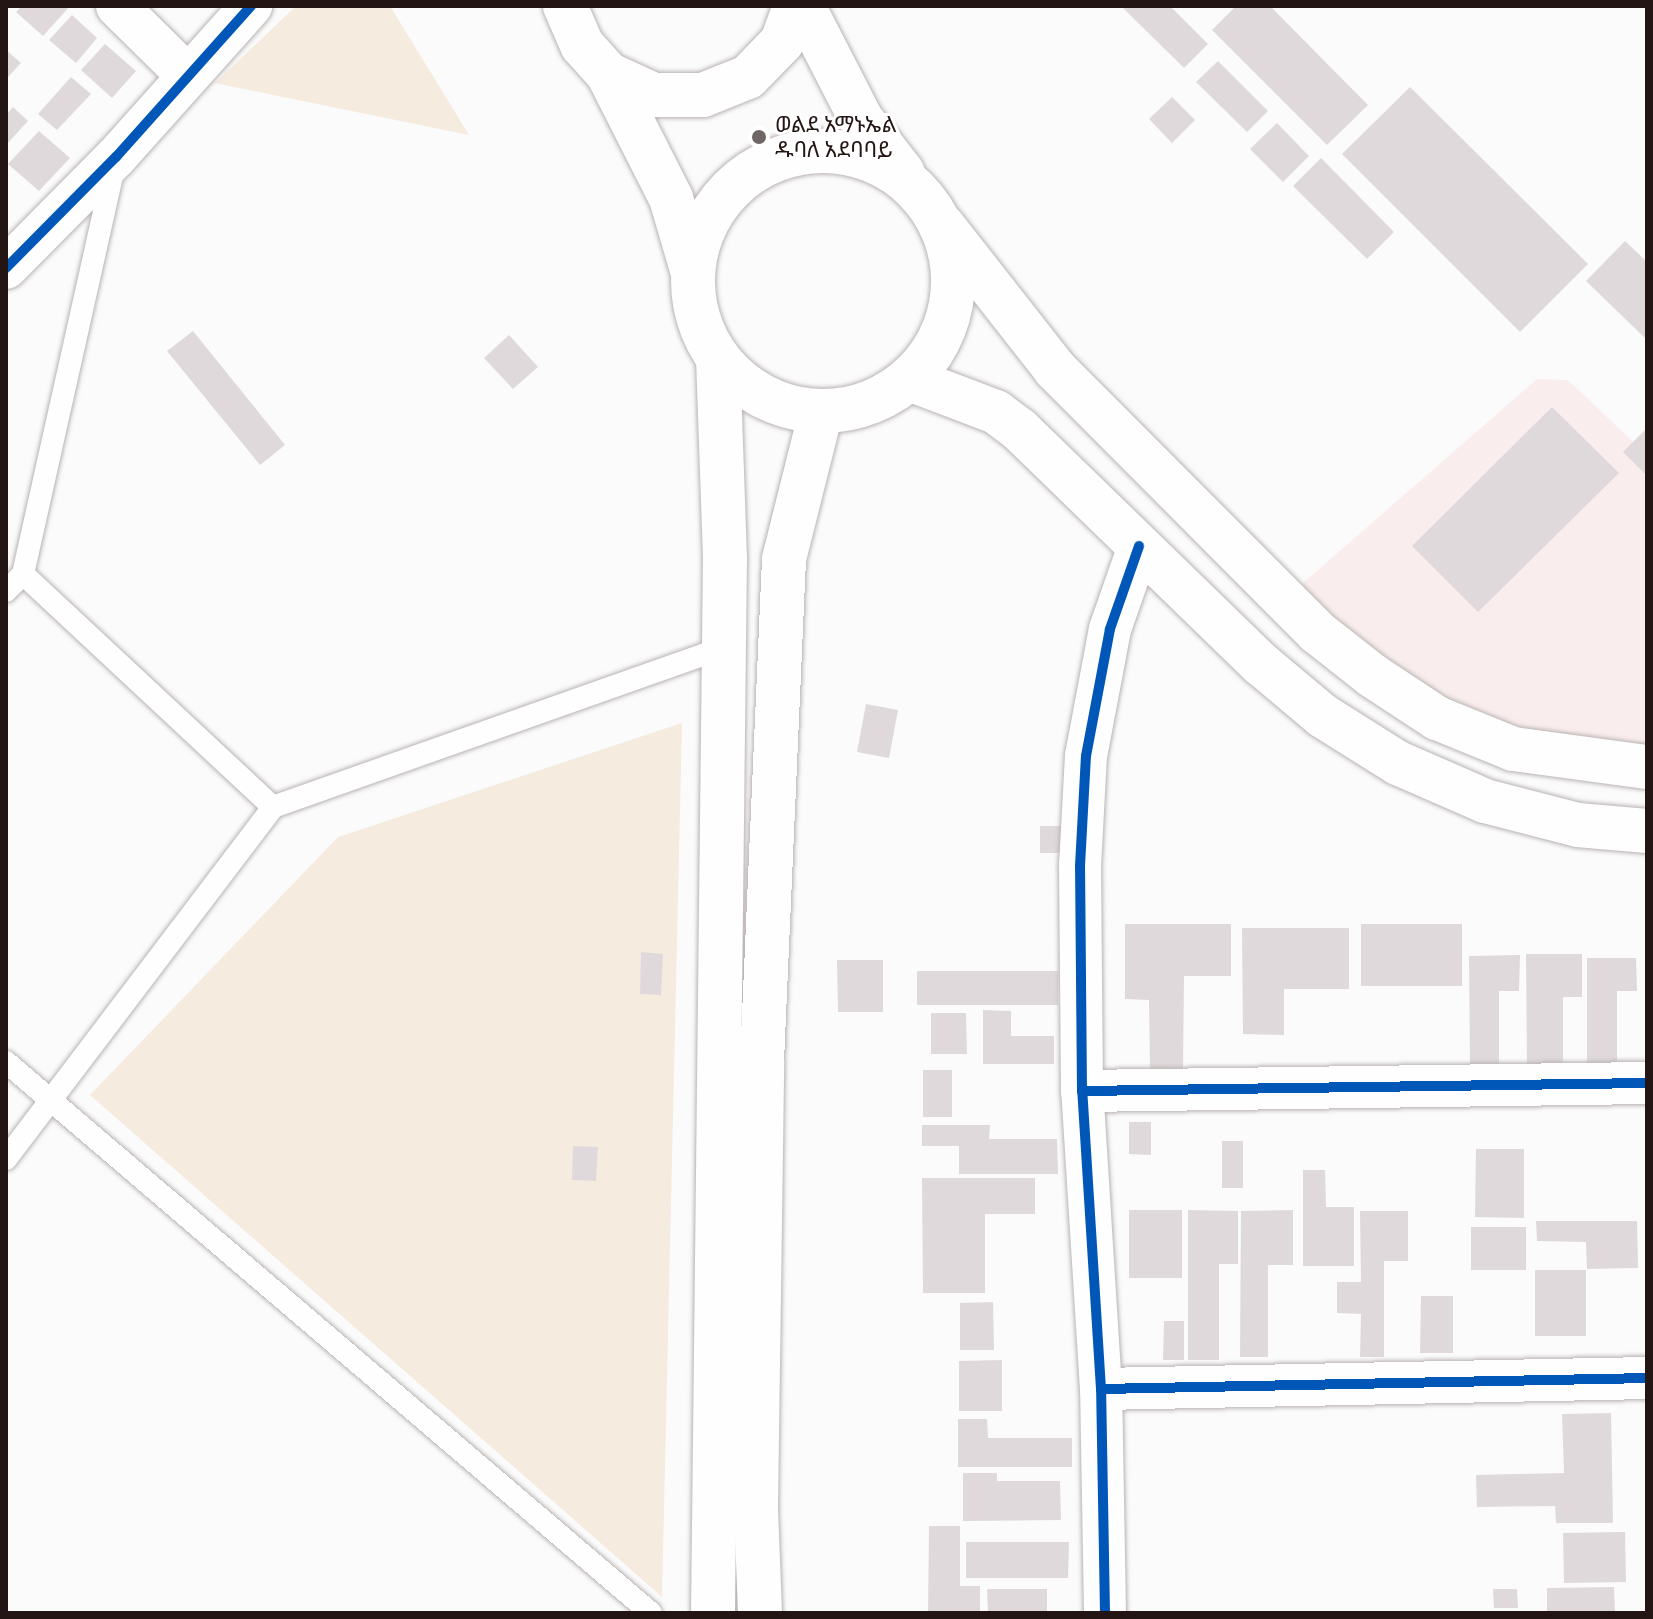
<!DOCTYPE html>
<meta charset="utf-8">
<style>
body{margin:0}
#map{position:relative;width:1653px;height:1619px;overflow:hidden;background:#fbfbfb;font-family:"Titillium Web","Noto Sans Ethiopic",sans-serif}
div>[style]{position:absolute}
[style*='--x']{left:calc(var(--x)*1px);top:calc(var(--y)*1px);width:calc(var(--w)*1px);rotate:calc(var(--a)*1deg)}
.built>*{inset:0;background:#f9eeed}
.green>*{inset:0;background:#f5ebdf}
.building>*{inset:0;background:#dfd9db}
.roads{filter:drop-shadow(0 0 2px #bab3b3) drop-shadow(0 0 2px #bab3b3)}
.service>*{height:22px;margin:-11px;padding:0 11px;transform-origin:11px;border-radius:11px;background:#fefefe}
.minor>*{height:42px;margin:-21px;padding:0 21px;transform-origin:21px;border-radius:21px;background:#fefefe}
.secondary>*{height:44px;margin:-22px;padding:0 22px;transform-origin:22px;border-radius:22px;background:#fefefe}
.secondary>.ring{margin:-22px;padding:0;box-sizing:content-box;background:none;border:44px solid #fefefe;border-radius:50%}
.cycleway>*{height:10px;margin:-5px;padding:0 5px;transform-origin:5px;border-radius:5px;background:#0057b8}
.dots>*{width:22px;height:22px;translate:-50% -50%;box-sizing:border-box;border:4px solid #fff;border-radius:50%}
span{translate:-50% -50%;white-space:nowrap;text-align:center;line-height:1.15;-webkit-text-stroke:6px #fff;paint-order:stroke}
.poi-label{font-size:22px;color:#231514}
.left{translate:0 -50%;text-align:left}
.frame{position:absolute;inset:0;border:8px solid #231514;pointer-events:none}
</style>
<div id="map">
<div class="built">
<div style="clip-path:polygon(1537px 379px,1568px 380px,1647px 455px,1647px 751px,1553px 742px,1456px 712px,1295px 590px)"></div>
</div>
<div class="green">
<div style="clip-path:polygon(296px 6px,390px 6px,469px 135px,215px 83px)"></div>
<div style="clip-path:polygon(682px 723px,662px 1597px,90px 1095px,338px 837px)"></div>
</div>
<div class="building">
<div style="clip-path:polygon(22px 6px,70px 6px,43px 36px,16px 12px)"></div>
<div style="clip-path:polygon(1121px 6px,1170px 6px,1208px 44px,1184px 68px)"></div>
<div style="clip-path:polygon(1236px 6px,1270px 6px,1368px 105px,1327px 145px,1212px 30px)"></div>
<div style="clip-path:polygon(72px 15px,97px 38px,76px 63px,49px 40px)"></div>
<div style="clip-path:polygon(105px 44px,136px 71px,112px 98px,81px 70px)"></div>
<div style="clip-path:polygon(6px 50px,21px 63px,6px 79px)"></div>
<div style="clip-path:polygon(1218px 61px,1268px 111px,1247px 132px,1196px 82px)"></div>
<div style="clip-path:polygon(71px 77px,91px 94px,57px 130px,38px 114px)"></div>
<div style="clip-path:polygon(1410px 87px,1588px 264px,1520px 332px,1342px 154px)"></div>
<div style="clip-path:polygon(1172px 97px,1195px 120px,1172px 143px,1149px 119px)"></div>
<div style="clip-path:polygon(13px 107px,28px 121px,6px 145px,6px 115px)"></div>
<div style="clip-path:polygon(1277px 123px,1309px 156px,1283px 182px,1250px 149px)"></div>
<div style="clip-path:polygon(39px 131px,70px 158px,39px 191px,8px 164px)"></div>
<div style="clip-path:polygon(1321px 158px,1394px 232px,1367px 259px,1293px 186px)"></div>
<div style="clip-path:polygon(1625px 241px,1647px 262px,1647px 340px,1586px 281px)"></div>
<div style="clip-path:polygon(193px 331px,285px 445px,260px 465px,167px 351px)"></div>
<div style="clip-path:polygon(509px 335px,538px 367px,513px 389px,484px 358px)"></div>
<div style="clip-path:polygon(1552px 407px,1619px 473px,1478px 612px,1412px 546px)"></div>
<div style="clip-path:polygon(1647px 428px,1647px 476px,1623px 452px)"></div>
<div style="clip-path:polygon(866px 704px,898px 710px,889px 758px,857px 752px)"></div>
<div style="clip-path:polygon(1040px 826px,1066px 826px,1065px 853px,1040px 853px)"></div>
<div style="clip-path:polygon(1125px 924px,1231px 924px,1231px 976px,1184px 976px,1183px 1070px,1150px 1069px,1149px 1000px,1125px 999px)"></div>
<div style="clip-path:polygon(1361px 924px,1462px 924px,1462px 986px,1361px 986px)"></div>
<div style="clip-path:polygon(1242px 928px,1349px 928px,1349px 989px,1284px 989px,1284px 1035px,1243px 1034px)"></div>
<div style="clip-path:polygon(641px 952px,663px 954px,661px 995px,640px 994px)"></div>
<div style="clip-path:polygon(1526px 954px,1582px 954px,1582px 997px,1563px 997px,1563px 1074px,1527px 1074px)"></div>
<div style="clip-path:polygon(1520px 955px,1519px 991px,1499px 991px,1499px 1066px,1470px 1067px,1469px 956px)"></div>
<div style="clip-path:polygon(1587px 958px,1636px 958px,1637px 991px,1617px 991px,1617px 1067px,1587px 1067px)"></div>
<div style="clip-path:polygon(837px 960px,883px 960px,883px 1012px,838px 1012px)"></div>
<div style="clip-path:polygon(917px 971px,1058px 971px,1058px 1005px,917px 1005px)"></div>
<div style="clip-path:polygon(983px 1010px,1011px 1011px,1011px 1036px,1054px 1036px,1054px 1064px,983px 1064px)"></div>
<div style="clip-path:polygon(931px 1013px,966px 1013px,967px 1054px,931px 1054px)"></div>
<div style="clip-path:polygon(923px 1070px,952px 1070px,952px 1117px,923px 1117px)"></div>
<div style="clip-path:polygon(1129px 1122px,1151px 1122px,1151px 1155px,1129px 1154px)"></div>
<div style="clip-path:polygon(922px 1125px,990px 1125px,989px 1139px,1057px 1139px,1058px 1174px,959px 1174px,959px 1146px,922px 1146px)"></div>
<div style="clip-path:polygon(1222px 1141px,1243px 1141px,1243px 1188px,1222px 1188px)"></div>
<div style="clip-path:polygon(573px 1146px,598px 1147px,596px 1181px,572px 1180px)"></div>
<div style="clip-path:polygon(1476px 1149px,1524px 1149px,1524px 1218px,1475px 1217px)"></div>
<div style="clip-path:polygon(1303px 1170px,1325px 1170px,1326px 1207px,1354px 1207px,1354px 1266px,1303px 1266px)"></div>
<div style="clip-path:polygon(922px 1178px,1035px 1178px,1035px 1214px,985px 1214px,985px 1293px,923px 1293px)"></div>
<div style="clip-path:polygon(1129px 1210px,1182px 1210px,1182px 1278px,1129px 1278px)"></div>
<div style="clip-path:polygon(1188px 1210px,1238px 1211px,1238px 1264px,1219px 1264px,1219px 1360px,1188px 1360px)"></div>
<div style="clip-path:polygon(1293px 1210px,1293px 1265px,1268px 1265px,1268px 1357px,1240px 1357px,1241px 1211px)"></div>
<div style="clip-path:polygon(1360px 1211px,1408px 1211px,1408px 1261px,1384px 1261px,1384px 1357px,1360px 1357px,1361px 1314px,1337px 1313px,1337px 1282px,1361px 1282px)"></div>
<div style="clip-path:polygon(1536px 1221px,1637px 1221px,1638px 1268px,1587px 1269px,1586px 1242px,1537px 1241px)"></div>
<div style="clip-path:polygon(1471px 1227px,1526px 1227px,1526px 1270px,1471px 1270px)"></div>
<div style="clip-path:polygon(1535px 1270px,1586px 1270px,1586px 1336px,1535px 1336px)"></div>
<div style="clip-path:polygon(1421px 1296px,1453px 1296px,1453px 1353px,1420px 1353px)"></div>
<div style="clip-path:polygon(993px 1302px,994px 1350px,960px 1350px,960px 1303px)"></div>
<div style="clip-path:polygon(1164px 1321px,1184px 1321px,1184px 1360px,1163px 1360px)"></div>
<div style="clip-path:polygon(1002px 1360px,1002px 1411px,959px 1411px,959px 1361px)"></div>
<div style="clip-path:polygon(1611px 1413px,1613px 1523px,1556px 1523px,1555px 1506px,1477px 1507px,1476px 1475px,1564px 1473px,1562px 1414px)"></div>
<div style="clip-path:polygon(958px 1419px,987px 1419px,988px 1438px,1072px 1438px,1072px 1467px,958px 1467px)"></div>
<div style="clip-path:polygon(963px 1473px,997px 1473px,997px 1481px,1060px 1481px,1061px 1520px,963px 1521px)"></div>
<div style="clip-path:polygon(929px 1526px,960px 1526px,960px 1586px,980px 1586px,980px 1613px,928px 1613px)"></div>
<div style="clip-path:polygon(1625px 1532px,1626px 1582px,1564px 1583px,1563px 1533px)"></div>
<div style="clip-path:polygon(966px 1542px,1069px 1542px,1068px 1578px,966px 1578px)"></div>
<div style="clip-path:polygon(1614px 1587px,1615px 1613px,1547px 1613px,1547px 1588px)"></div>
<div style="clip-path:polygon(987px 1589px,1047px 1589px,1047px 1613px,988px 1613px)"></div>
<div style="clip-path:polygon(1493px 1589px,1517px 1589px,1518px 1608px,1494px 1608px)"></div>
</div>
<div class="roads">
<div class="service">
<div style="--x:23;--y:574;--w:342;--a:43"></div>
<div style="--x:6;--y:591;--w:24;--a:-45"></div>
<div style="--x:23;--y:574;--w:418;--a:-77.4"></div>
<div style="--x:6;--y:1062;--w:848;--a:40.51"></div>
<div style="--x:6;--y:1159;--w:442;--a:-52.8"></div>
<div style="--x:273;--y:807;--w:475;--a:-19.5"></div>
</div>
<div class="minor">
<div style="--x:117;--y:6;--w:98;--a:44.6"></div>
<div style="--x:6;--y:268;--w:156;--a:-45.3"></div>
<div style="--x:116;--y:157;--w:203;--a:-48.2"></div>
<div style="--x:1082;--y:1091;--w:565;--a:-0.81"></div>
<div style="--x:1101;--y:1389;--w:546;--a:-1.15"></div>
<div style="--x:1105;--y:1613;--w:224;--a:-91"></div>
<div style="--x:1101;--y:1389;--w:299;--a:-93.6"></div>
<div style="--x:1082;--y:1091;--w:225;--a:-90.5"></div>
<div style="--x:1080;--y:866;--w:110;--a:-86.9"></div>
<div style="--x:1086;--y:756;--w:129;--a:-79.3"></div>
<div style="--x:1110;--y:629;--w:88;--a:-70.7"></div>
</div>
<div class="secondary">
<div style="--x:565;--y:6;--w:43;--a:66.4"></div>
<div style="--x:582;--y:45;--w:39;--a:48"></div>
<div style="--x:608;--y:74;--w:51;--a:24.5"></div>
<div style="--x:654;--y:95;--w:49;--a:0"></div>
<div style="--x:703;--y:95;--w:48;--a:-21.8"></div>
<div style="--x:748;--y:77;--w:49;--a:-45.8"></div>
<div style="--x:782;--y:42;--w:38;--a:-70"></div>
<div style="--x:803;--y:6;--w:127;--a:62.8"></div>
<div style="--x:861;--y:119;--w:68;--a:52.1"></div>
<div style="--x:608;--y:74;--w:139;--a:63.1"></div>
<div style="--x:671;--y:198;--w:75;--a:73.7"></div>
<div class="ring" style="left:693px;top:151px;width:216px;height:216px"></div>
<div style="--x:943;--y:226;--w:182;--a:51.9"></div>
<div style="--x:1055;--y:369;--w:371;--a:45.1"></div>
<div style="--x:1317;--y:632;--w:71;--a:38.2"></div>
<div style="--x:1373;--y:676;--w:77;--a:33.3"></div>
<div style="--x:1437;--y:718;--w:82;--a:22.2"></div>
<div style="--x:1513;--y:749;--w:135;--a:7.7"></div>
<div style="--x:909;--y:379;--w:93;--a:20.8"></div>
<div style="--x:996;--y:412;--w:30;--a:37"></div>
<div style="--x:1020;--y:430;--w:336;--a:44.2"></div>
<div style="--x:1261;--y:664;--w:81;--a:40"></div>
<div style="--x:1323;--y:716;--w:89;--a:32.1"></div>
<div style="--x:1398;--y:763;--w:95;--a:23.6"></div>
<div style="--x:1485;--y:801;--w:96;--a:14.5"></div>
<div style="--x:1578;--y:825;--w:69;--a:5"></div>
<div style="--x:713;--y:1613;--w:1055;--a:-89.35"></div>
<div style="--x:725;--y:558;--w:197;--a:-92"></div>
<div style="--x:760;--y:1613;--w:105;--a:-92.2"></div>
<div style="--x:756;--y:1508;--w:447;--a:-89.2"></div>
<div style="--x:762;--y:1061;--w:502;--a:-87.49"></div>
<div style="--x:784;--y:559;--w:152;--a:-75.9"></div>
</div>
</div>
<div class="cycleway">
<div style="--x:6;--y:268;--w:156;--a:-45.3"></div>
<div style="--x:116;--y:157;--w:203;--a:-48.2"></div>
<div style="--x:1082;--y:1091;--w:565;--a:-0.81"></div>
<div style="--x:1101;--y:1389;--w:546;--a:-1.15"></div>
<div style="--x:1105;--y:1613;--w:224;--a:-91"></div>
<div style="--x:1101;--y:1389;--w:299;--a:-93.6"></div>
<div style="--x:1082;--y:1091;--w:225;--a:-90.5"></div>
<div style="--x:1080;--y:866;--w:110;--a:-86.9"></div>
<div style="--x:1086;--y:756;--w:129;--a:-79.3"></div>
<div style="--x:1110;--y:629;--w:88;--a:-70.7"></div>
</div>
<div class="dots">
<div style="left:759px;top:137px;background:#6f6665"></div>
</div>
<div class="poi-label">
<span class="left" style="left:775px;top:137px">ወልደ አማኑኤል<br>ዱባለ አደባባይ</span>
</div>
<div class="frame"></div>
</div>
